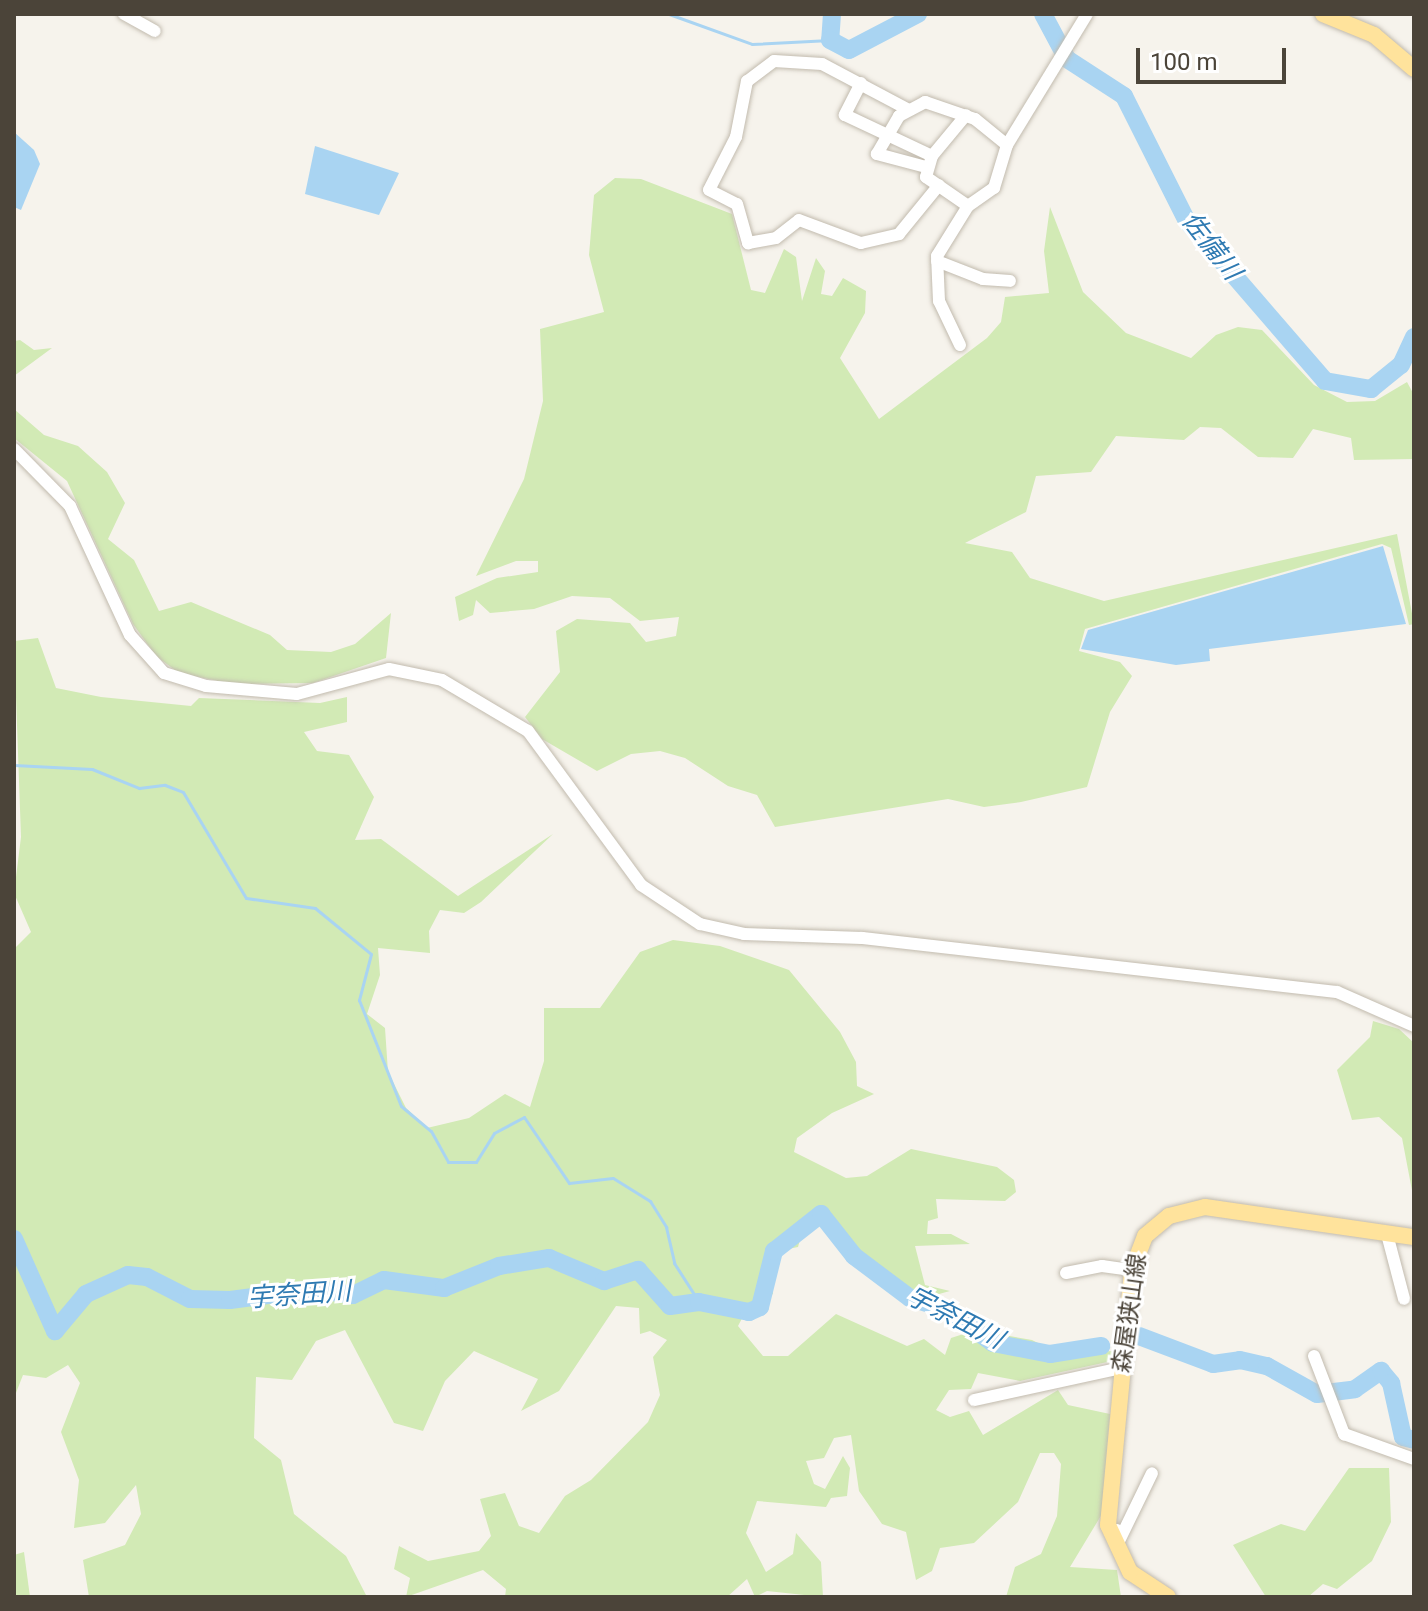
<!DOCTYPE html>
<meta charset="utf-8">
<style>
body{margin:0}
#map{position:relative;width:1428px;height:1611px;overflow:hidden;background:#f6f3ec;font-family:Roboto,"Noto Sans JP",sans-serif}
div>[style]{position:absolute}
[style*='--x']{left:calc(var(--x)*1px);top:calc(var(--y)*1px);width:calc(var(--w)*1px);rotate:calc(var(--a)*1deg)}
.green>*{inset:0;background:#d2eab5}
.water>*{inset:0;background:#a9d4f2}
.stream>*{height:3px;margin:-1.5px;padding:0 1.5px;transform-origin:1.5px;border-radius:1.5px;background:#a9d4f2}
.river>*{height:18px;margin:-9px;padding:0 9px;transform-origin:9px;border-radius:9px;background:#a9d4f2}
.roads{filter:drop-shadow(0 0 2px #c2bbae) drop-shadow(0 0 2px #c2bbae)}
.minor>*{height:12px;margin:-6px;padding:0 6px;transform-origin:6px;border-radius:6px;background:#fff}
.major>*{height:16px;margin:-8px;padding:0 8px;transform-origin:8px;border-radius:8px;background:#ffe39c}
span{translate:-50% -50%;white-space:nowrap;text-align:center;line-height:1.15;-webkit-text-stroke:6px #fff;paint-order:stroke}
.street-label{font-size:24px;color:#4b4439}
.water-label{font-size:26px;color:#2e7ab2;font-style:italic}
.frame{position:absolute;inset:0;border:16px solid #4b4439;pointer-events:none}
.scale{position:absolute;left:1136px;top:48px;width:150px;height:36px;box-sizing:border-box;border:4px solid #4b4439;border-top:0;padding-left:10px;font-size:24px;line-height:28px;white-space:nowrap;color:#4b4439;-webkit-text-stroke:6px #fff;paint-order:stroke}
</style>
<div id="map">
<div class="green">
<div style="clip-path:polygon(615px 178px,641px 179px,732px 214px,751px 290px,765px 293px,784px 249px,796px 257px,802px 301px,816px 258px,825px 271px,821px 294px,832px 296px,843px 278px,866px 291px,865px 313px,840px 358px,879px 419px,987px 338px,1001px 322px,1005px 297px,1049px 293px,1044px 251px,1050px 207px,1083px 292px,1126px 333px,1191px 358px,1216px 335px,1238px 327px,1262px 330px,1314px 385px,1347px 402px,1375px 401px,1407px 382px,1414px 395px,1414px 459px,1354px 460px,1351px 438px,1313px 429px,1293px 458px,1258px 457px,1221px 428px,1200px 427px,1184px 440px,1116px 436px,1091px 472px,1036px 476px,1026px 512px,965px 543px,1012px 552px,1030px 578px,1104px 601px,1397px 534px,1414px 624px,1409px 625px,1391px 548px,1382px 544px,1085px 629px,1079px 651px,1120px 662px,1132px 676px,1110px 712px,1087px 787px,1021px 802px,984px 807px,948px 799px,775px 827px,757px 795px,728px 786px,685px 758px,660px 751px,631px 754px,597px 771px,542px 739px,525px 717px,560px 672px,556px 631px,577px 619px,630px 623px,646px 642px,676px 636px,679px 617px,640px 621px,610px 598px,572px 596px,534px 609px,490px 613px,476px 600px,473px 615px,459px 621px,455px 597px,497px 578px,538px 572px,538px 561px,516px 561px,476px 576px,524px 479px,543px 401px,540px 329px,604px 312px,589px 255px,594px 195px)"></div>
<div style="clip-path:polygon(20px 340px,34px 350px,52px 348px,14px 376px,14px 341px)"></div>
<div style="clip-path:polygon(14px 409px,44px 435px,78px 446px,107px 472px,125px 503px,108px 539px,134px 560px,159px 611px,191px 602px,270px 635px,287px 650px,331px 652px,355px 644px,391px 613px,386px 658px,313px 683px,233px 684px,179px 673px,156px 656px,133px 624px,67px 481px,14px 438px)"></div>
<div style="clip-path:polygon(38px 638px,56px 688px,101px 697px,191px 706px,199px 698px,320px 703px,347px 697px,347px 722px,304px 732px,317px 751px,349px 755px,374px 797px,355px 840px,381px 839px,458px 896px,553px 834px,481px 902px,464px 913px,440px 910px,429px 931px,430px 953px,378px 948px,380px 975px,367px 1014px,385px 1028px,388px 1072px,406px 1108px,427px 1128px,469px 1118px,505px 1094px,530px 1107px,544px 1061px,544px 1008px,600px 1008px,640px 952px,673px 940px,720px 946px,789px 970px,840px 1032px,856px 1062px,857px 1086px,874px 1094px,832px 1113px,797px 1138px,794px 1152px,846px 1178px,867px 1176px,911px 1149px,997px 1167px,1014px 1180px,1016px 1192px,1005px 1201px,936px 1199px,938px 1218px,928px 1221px,927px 1234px,951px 1234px,970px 1244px,915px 1246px,925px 1285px,950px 1291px,939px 1294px,897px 1289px,853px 1258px,828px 1225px,806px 1219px,798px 1247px,773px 1252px,773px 1294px,748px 1307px,738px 1326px,763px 1356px,788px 1356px,836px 1314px,907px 1346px,924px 1339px,945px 1355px,951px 1338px,976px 1330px,1032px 1340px,1058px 1353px,1114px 1351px,1112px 1361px,1020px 1381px,978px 1373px,971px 1389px,949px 1390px,936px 1410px,950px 1417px,969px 1411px,983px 1435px,1058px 1390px,1068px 1405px,1110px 1414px,1102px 1514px,1070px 1567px,1117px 1570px,1121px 1597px,1006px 1597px,1015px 1567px,1041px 1554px,1057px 1516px,1061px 1464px,1054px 1453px,1040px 1453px,1018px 1502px,974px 1543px,940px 1548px,932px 1571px,916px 1580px,906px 1532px,882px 1524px,859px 1491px,851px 1435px,834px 1438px,824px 1458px,806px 1461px,814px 1484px,825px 1489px,843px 1456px,850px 1468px,847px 1496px,831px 1498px,826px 1507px,757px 1501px,746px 1533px,766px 1572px,793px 1554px,796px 1533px,821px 1562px,823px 1597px,767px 1591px,755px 1597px,747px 1579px,727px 1597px,505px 1597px,506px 1589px,483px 1570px,406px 1597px,410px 1578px,394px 1569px,399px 1546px,428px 1561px,479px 1551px,491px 1536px,480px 1499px,505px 1493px,519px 1526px,539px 1533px,565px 1496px,591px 1480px,648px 1422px,660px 1395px,653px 1357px,667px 1340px,650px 1331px,640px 1334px,639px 1308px,616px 1306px,559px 1391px,521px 1411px,538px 1379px,474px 1351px,445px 1381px,423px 1431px,394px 1423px,345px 1330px,316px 1341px,292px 1380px,256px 1377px,254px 1438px,281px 1460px,294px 1514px,346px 1556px,367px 1597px,89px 1597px,83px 1560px,125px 1545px,141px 1514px,136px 1485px,105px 1523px,74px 1528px,79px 1480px,61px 1432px,80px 1383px,68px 1365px,46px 1378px,23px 1375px,14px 1398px,14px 949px,31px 932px,14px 893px,21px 837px,14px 641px)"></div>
<div style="clip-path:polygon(1373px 1021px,1399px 1029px,1414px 1043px,1414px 1201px,1402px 1138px,1379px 1117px,1352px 1120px,1337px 1070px,1370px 1037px)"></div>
<div style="clip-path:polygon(1349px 1468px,1389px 1468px,1391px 1522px,1372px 1561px,1337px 1589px,1323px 1584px,1308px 1597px,1266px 1597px,1233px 1545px,1281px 1524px,1305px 1531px)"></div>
<div style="clip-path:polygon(24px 1552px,30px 1597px,14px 1597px,14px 1555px)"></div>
</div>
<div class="water">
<div style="clip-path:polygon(14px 132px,34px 150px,40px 164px,21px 210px,14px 207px)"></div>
<div style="clip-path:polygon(315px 146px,399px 173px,379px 215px,305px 194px)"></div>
<div style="clip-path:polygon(1383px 546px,1406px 624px,1209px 649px,1210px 661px,1176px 665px,1081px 649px,1088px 630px)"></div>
</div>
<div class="stream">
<div style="--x:669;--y:14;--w:88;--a:19.9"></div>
<div style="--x:752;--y:44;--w:78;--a:-2.9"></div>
<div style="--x:14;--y:765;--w:78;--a:2.9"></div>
<div style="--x:92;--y:769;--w:51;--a:22"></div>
<div style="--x:139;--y:788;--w:26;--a:-7"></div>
<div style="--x:165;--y:785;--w:19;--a:21"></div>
<div style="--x:183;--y:792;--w:123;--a:59.3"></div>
<div style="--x:246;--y:898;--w:70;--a:8.2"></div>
<div style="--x:315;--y:908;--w:72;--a:39.4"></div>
<div style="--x:371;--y:954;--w:48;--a:104.6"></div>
<div style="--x:359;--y:1000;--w:114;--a:68.4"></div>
<div style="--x:401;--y:1106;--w:39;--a:40"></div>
<div style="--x:431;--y:1131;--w:35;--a:61"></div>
<div style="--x:448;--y:1162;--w:28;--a:0"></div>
<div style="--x:476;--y:1162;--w:34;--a:-58"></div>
<div style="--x:494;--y:1133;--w:34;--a:-28"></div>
<div style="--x:524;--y:1117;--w:80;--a:55.7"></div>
<div style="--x:569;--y:1183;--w:44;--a:-6.5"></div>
<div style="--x:613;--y:1178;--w:44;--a:31.9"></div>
<div style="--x:650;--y:1201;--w:31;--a:58"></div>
<div style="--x:666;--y:1227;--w:37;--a:77"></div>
<div style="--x:674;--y:1263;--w:46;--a:57.3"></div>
</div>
<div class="river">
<div style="--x:832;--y:14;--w:26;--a:94"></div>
<div style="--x:830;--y:40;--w:21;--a:28"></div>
<div style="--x:849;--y:50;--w:78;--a:-27.6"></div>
<div style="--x:1043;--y:14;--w:51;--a:61.9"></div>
<div style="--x:1067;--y:59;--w:68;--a:33"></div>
<div style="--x:1124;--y:96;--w:140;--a:63.3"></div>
<div style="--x:1187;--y:221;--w:211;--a:49.2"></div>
<div style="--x:1325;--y:381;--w:47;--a:9.9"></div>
<div style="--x:1371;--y:389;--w:38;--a:-39"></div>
<div style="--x:1401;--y:365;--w:31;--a:-65"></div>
<div style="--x:14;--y:1239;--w:101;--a:66"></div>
<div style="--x:55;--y:1331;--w:48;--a:-50"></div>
<div style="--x:86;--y:1294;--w:46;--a:-24.3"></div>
<div style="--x:128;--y:1275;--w:19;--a:6"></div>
<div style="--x:147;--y:1277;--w:48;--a:27.1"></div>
<div style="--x:190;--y:1299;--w:40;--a:1.4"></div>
<div style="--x:230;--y:1300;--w:85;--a:-7.5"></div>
<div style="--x:314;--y:1289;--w:39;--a:9"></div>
<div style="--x:353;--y:1295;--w:34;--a:-26"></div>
<div style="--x:384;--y:1280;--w:61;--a:7.6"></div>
<div style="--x:444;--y:1288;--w:59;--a:-21.8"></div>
<div style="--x:499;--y:1266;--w:51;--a:-9.1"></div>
<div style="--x:549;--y:1258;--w:60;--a:22.7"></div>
<div style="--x:604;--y:1281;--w:36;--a:-18"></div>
<div style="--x:638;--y:1270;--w:48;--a:48.4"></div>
<div style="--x:670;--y:1306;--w:29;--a:-8"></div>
<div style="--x:699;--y:1302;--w:51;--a:11.3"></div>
<div style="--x:749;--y:1312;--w:12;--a:-24"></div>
<div style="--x:760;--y:1307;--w:58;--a:-76"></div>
<div style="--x:774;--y:1251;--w:60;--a:-38.2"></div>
<div style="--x:821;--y:1214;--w:53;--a:51.8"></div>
<div style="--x:854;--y:1256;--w:70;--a:36.9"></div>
<div style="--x:910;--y:1298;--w:38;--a:17"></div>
<div style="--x:946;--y:1309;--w:58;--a:35.9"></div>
<div style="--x:993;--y:1343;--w:58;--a:10.9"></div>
<div style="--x:1050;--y:1354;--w:52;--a:-8.9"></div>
<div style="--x:1139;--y:1336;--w:79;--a:20.7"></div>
<div style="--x:1213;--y:1364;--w:27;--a:-8"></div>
<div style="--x:1240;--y:1360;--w:28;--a:13"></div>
<div style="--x:1267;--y:1366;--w:57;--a:29.2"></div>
<div style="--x:1317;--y:1394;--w:38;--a:-7"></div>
<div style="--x:1355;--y:1389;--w:32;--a:-35"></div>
<div style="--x:1381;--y:1371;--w:16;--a:50"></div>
<div style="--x:1391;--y:1383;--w:55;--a:77.5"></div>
<div style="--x:1403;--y:1437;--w:11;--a:15"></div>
</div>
<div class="roads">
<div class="minor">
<div style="--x:124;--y:14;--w:35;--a:29"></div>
<div style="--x:861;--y:83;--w:36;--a:117"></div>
<div style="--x:845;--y:115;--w:96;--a:25.2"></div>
<div style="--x:932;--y:156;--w:22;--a:106"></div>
<div style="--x:926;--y:177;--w:51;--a:34.6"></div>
<div style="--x:909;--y:110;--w:98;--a:-152.1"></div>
<div style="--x:822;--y:64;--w:48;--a:-176.4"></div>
<div style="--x:774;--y:61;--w:34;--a:143"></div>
<div style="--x:747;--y:81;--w:57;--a:101.1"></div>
<div style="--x:736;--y:137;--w:59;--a:117"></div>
<div style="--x:709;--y:190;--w:31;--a:27"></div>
<div style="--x:737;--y:204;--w:41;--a:74.2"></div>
<div style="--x:748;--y:243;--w:28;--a:-10"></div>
<div style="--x:776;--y:238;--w:29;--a:-38"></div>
<div style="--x:799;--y:220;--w:66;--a:20.4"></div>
<div style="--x:861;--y:243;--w:39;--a:-13"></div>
<div style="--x:899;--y:234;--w:63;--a:-50.8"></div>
<div style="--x:932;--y:156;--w:53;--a:-50.3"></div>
<div style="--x:926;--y:167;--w:51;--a:-165.1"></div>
<div style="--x:877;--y:154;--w:44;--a:-59.9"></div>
<div style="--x:899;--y:116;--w:30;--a:-28"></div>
<div style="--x:925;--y:102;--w:53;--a:18.8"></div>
<div style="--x:975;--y:119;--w:41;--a:39.1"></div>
<div style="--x:937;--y:261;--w:49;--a:21.4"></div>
<div style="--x:983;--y:279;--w:27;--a:4"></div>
<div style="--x:960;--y:345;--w:49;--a:-115.5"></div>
<div style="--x:939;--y:301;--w:45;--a:-92.5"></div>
<div style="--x:937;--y:256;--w:59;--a:-58.2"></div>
<div style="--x:968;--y:206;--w:32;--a:-35"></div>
<div style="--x:994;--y:188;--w:45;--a:-73.2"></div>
<div style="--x:1007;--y:145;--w:153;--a:-58.6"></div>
<div style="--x:14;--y:449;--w:80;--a:45.5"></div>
<div style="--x:70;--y:506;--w:142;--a:65.1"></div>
<div style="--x:130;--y:635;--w:51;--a:48.2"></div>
<div style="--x:164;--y:673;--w:44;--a:17.2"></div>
<div style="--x:206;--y:686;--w:91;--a:5"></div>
<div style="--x:297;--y:694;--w:95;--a:-15.2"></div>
<div style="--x:389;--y:669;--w:54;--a:11.7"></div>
<div style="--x:442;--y:680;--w:100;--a:30.7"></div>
<div style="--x:528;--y:731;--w:191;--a:53.7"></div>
<div style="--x:641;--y:885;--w:71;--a:33.5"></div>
<div style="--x:700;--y:924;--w:45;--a:12.8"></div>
<div style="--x:744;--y:934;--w:118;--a:1.9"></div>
<div style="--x:862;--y:938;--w:478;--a:6.5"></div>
<div style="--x:1337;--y:992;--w:84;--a:23.8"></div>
<div style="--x:1387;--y:1234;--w:67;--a:75.3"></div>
<div style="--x:1066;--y:1273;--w:37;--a:-11"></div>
<div style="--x:1102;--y:1266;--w:30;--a:8"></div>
<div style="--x:1314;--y:1356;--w:84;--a:69"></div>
<div style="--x:1344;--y:1434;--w:74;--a:19.7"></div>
<div style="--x:974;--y:1400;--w:150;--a:-12.3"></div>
<div style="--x:1117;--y:1530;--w:9;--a:72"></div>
<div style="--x:1120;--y:1539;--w:73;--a:-64.1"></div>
</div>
<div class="major">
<div style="--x:1323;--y:14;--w:55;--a:22.4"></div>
<div style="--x:1374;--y:35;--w:52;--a:40.4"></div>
<div style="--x:1168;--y:1597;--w:45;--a:-146.7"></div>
<div style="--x:1130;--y:1572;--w:52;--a:-115.1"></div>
<div style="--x:1108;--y:1525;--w:256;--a:-84.6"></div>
<div style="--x:1132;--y:1270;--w:36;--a:-69"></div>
<div style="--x:1145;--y:1236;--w:31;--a:-40"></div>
<div style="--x:1169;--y:1216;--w:37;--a:-14"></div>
<div style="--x:1205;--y:1207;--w:211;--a:8.2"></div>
</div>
</div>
<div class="street-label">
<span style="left:1130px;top:1313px;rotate:-82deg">森屋狭山線</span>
</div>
<div class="water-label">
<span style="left:1211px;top:246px;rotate:52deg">佐備川</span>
<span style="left:299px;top:1295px;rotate:-4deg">宇奈田川</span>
<span style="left:955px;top:1318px;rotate:27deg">宇奈田川</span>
</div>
<div class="frame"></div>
<div class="scale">100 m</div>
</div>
